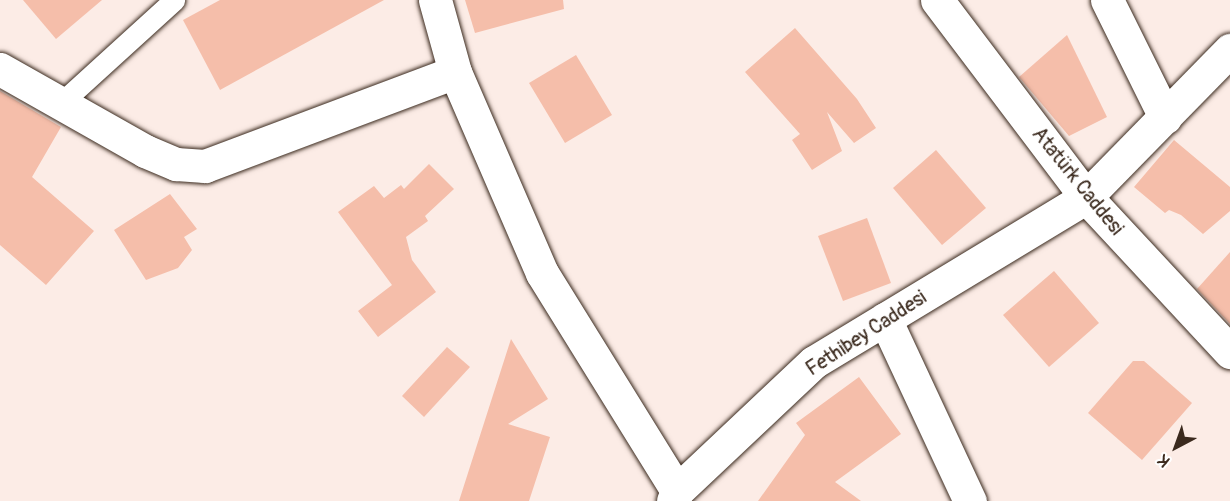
<!DOCTYPE html>
<meta charset="utf-8">
<style>
body{margin:0}
#map{position:relative;width:1230px;height:501px;overflow:hidden;background:#fcece6;font-family:Pangolin,sans-serif}
div>[style]{position:absolute}
[style*='--x']{left:calc(var(--x)*1px);top:calc(var(--y)*1px);width:calc(var(--w)*1px);rotate:calc(var(--a)*1deg)}
.building>*{inset:0;background:#f5beaa}
.roads{filter:drop-shadow(0 0 2px #3b2a1e) drop-shadow(0 0 2px #3b2a1e)}
.lane>*{height:21px;margin:-10.5px;padding:0 10.5px;transform-origin:10.5px;border-radius:10.5px;background:#fff}
.street>*{height:33px;margin:-16.5px;padding:0 16.5px;transform-origin:16.5px;border-radius:16.5px;background:#fff}
.secondary>*{height:33px;margin:-16.5px;padding:0 16.5px;transform-origin:16.5px;border-radius:16.5px;background:#fff}
span{translate:-50% -50%;white-space:nowrap;text-align:center;line-height:1.15;-webkit-text-stroke:4.5px #fff;paint-order:stroke}
.street-label{font-size:20px;color:#3b2a1e}
.north{position:absolute;left:1146px;top:417px;width:60px;height:60px;-webkit-text-stroke:4px #fff;paint-order:stroke;rotate:221deg;font-size:16px;font-weight:700;line-height:24px;text-align:center;color:#3b2a1e}
.north::after{content:'';display:block;margin:auto;width:21px;height:27px;background:#3b2a1e;clip-path:polygon(50% 0,100% 100%,50% 72%,0 100%)}
</style>
<div id="map">
<div class="building">
<div style="clip-path:polygon(23px 0,102px 0,56px 39px)"></div>
<div style="clip-path:polygon(220px 0,384px 0,220px 90px,183px 20px)"></div>
<div style="clip-path:polygon(465px 0,563px 0,564px 9px,475px 33px)"></div>
<div style="clip-path:polygon(795px 28px,857px 99px,876px 128px,854px 143px,827px 112px,842px 151px,812px 170px,792px 140px,800px 134px,745px 72px)"></div>
<div style="clip-path:polygon(1067px 35px,1107px 117px,1069px 136px,1019px 77px)"></div>
<div style="clip-path:polygon(576px 55px,612px 115px,565px 143px,529px 83px)"></div>
<div style="clip-path:polygon(0 91px,61px 127px,32px 177px,94px 231px,46px 285px,0 245px)"></div>
<div style="clip-path:polygon(1174px 140px,1230px 187px,1230px 211px,1203px 234px,1181px 215px,1169px 210px,1165px 213px,1134px 187px)"></div>
<div style="clip-path:polygon(936px 150px,986px 208px,942px 245px,893px 188px)"></div>
<div style="clip-path:polygon(429px 164px,454px 189px,425px 216px,428px 221px,406px 237px,412px 260px,436px 292px,378px 337px,358px 311px,392px 285px,338px 212px,374px 186px,384px 198px,401px 185px,404px 189px)"></div>
<div style="clip-path:polygon(170px 194px,197px 229px,184px 237px,192px 250px,178px 268px,146px 280px,114px 230px)"></div>
<div style="clip-path:polygon(867px 218px,891px 283px,843px 301px,818px 236px)"></div>
<div style="clip-path:polygon(1230px 252px,1230px 324px,1197px 289px)"></div>
<div style="clip-path:polygon(1054px 271px,1099px 323px,1049px 367px,1003px 315px)"></div>
<div style="clip-path:polygon(511px 339px,548px 399px,508px 424px,550px 437px,529px 501px,459px 501px)"></div>
<div style="clip-path:polygon(447px 347px,470px 367px,424px 417px,402px 396px)"></div>
<div style="clip-path:polygon(1133px 361px,1144px 361px,1192px 403px,1142px 460px,1088px 413px)"></div>
<div style="clip-path:polygon(859px 377px,901px 434px,835px 482px,861px 501px,758px 501px,805px 435px,796px 423px)"></div>
</div>
<div class="roads">
<div class="lane">
<div style="--x:61;--y:103;--w:153;--a:-42.3"></div>
</div>
<div class="street">
<div style="--x:435;--y:0;--w:75;--a:74.5"></div>
<div style="--x:455;--y:72;--w:219;--a:66.6"></div>
<div style="--x:542;--y:273;--w:256;--a:58.2"></div>
<div style="--x:1107;--y:0;--w:131;--a:63.6"></div>
<div style="--x:0;--y:69;--w:167;--a:29.5"></div>
<div style="--x:145;--y:151;--w:34;--a:23"></div>
<div style="--x:176;--y:164;--w:29;--a:4"></div>
<div style="--x:205;--y:166;--w:267;--a:-20.6"></div>
<div style="--x:885;--y:319;--w:201;--a:65"></div>
</div>
<div class="secondary">
<div style="--x:937;--y:0;--w:247;--a:52.9"></div>
<div style="--x:1086;--y:197;--w:212;--a:47.1"></div>
<div style="--x:673;--y:501;--w:11;--a:-68"></div>
<div style="--x:677;--y:491;--w:188;--a:-43.3"></div>
<div style="--x:814;--y:362;--w:318;--a:-31.2"></div>
<div style="--x:1086;--y:197;--w:206;--a:-45.6"></div>
</div>
</div>
<div class="street-label">
<span style="left:1078px;top:181px;rotate:51deg">Atatürk Caddesi</span>
<span style="left:866px;top:333px;rotate:-33deg">Fethibey Caddesi</span>
</div>
<div class="north">K</div>
</div>
